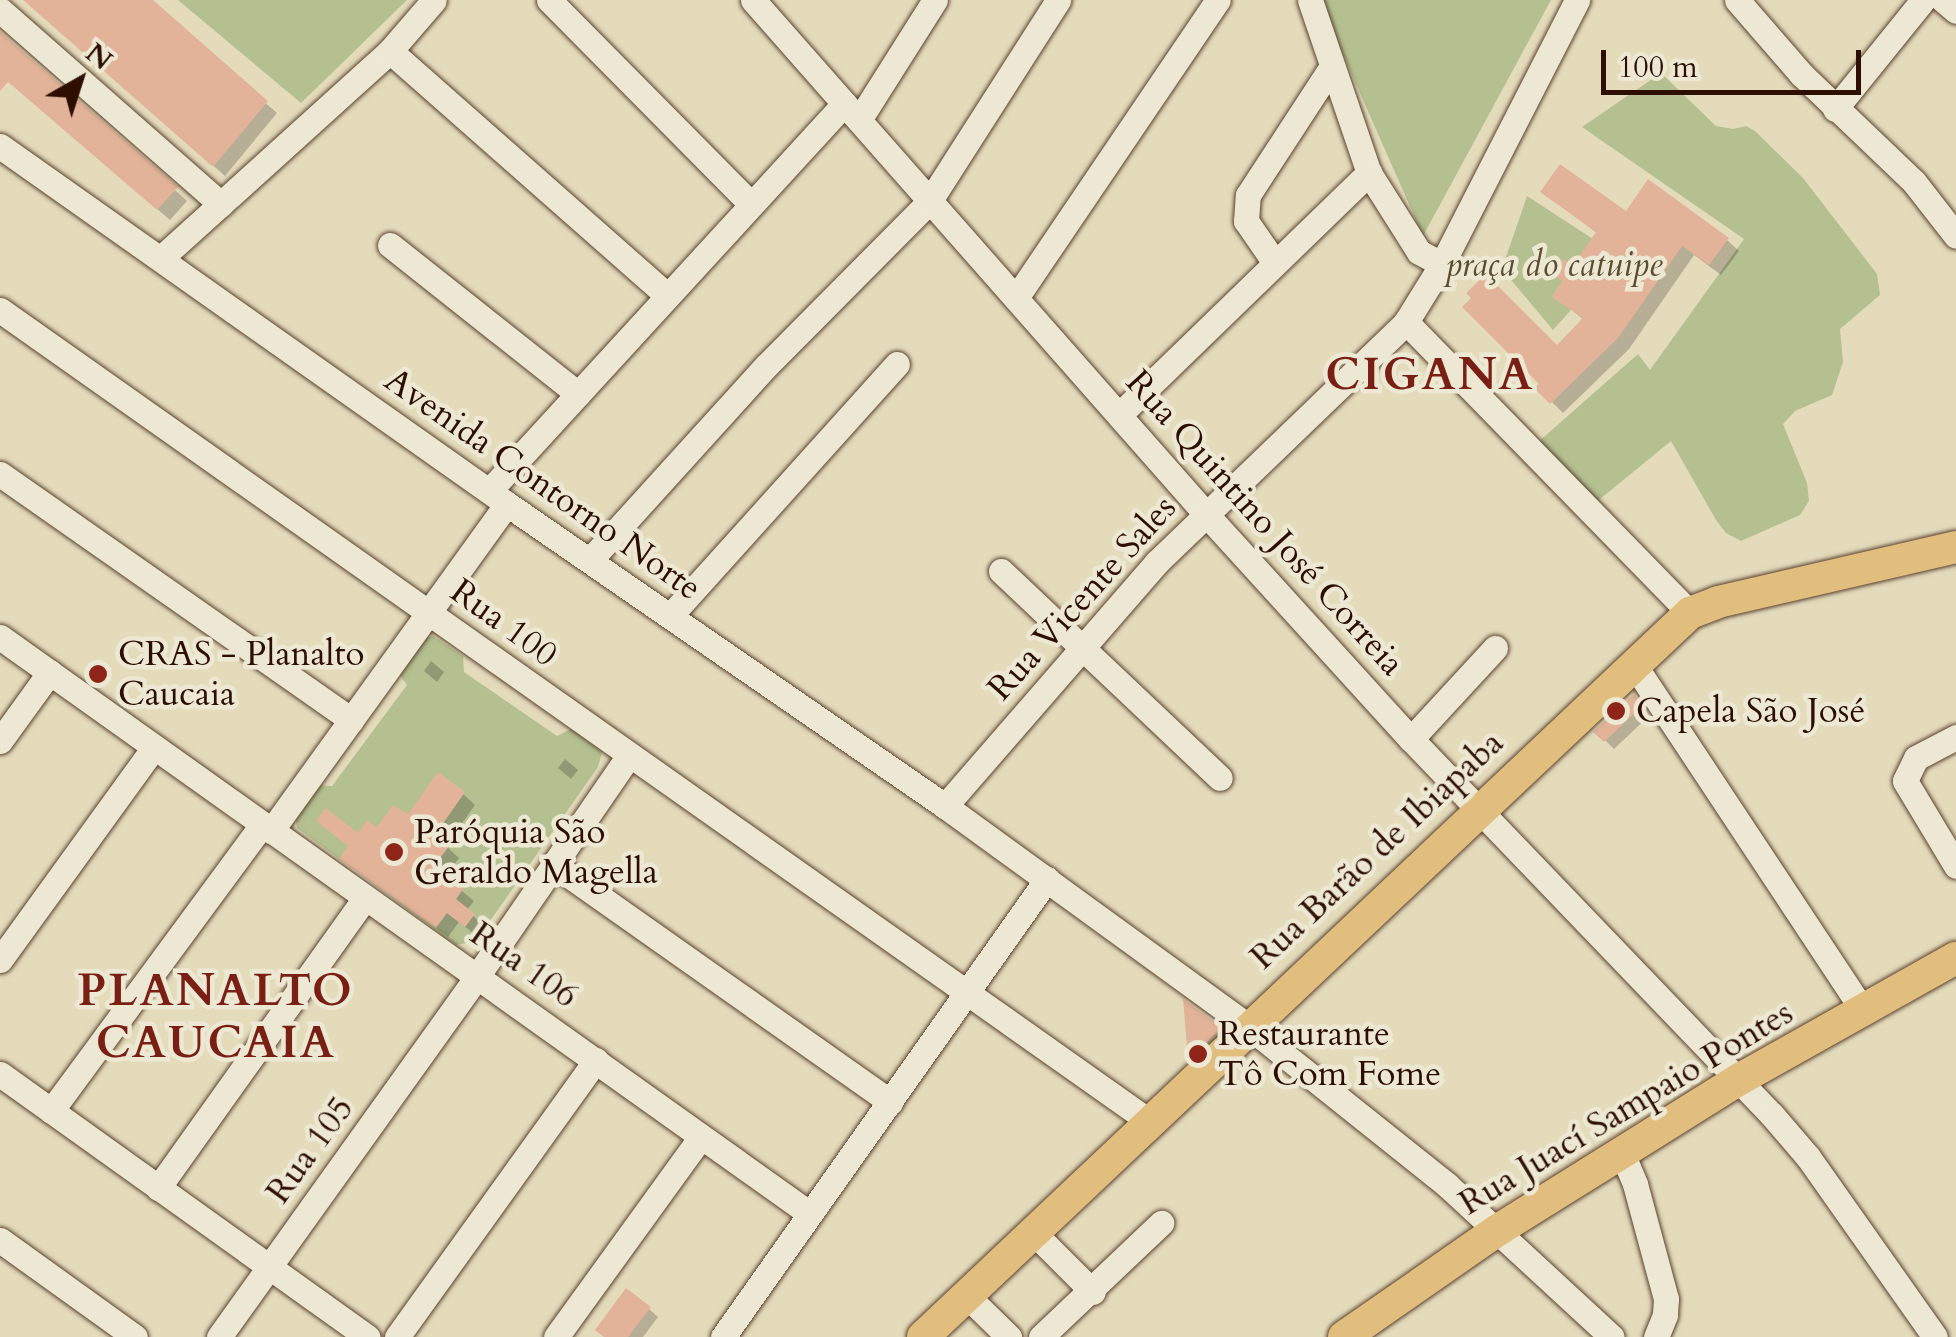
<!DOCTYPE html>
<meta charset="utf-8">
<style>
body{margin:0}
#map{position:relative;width:1956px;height:1337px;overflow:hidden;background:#e4dbbb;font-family:Cardo,serif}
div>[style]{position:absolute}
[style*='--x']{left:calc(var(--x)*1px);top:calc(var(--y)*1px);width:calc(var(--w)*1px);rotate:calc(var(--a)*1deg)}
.green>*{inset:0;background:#b4c090}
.shadow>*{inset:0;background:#0003}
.building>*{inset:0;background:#e3b399}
.roads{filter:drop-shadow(0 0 2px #5b412f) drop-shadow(0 0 2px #5b412f)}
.minor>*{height:25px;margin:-12.5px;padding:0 12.5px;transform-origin:12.5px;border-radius:12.5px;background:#ede8d3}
.major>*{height:32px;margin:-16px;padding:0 16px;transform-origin:16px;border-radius:16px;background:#e2be7e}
.dots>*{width:28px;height:28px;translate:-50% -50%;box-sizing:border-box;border:5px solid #ede8d3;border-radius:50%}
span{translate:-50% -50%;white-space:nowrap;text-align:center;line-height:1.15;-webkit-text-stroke:9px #ede8d3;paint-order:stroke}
.park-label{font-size:35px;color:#5c4c32;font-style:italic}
.street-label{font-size:35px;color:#2d0e00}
.poi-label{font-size:35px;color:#2d0e00}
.left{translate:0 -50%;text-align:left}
.district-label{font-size:45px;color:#7a1f14;font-weight:700;letter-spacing:2.5px}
.north{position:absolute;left:30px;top:30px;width:100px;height:100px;-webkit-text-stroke:8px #ede8d3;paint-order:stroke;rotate:39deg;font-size:28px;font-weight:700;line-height:40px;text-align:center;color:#2d0e00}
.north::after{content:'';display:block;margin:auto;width:35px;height:45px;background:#2d0e00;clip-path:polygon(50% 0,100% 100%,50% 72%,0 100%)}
.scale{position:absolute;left:1601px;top:50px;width:260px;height:45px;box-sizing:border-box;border:5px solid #2d0e00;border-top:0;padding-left:12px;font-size:30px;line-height:35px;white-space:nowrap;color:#2d0e00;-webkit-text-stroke:8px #ede8d3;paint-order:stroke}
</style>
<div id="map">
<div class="green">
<div style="clip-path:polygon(178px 0,407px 0,301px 103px)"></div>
<div style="clip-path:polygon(1319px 0,1551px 0,1423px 236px)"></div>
<div style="clip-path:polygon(1661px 73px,1716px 126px,1733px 129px,1746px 126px,1755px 131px,1803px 178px,1877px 274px,1880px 295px,1840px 329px,1843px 362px,1832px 395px,1795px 411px,1783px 424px,1807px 483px,1809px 501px,1800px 515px,1741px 541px,1726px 533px,1716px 520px,1671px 441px,1594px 504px,1536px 444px,1638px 354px,1650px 370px,1744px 239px,1582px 127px)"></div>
<div style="clip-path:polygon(1527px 196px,1619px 256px,1553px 330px,1502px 269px)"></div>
<div style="clip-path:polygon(433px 636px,463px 656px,464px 672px,557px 736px,571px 729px,602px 752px,598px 767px,476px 941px,456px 945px,297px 828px,294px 811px,312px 785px,332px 786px,407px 685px,396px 670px,417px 640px)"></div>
</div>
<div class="shadow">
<div style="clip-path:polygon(26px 0,146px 0,277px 113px,225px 176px)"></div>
<div style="clip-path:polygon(0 32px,187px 201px,170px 220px,0 73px)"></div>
<div style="clip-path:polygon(1543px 191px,1727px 240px,1739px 251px,1721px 275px,1694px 255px,1629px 349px,1563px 413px,1538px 388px,1557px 348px,1585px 321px,1555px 296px,1598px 234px)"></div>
<div style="clip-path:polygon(431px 661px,444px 672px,437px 682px,424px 671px)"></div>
<div style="clip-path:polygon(1634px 697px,1649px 716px,1614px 749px,1597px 732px)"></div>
<div style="clip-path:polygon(565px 759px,578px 770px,571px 779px,558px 768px)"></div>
<div style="clip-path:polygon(463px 794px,475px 805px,446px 846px,459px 858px,445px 877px,474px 901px,467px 910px,485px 927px,477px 936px,459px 922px,448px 937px,342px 858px,358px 837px)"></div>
<div style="clip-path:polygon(1186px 1004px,1228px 1038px,1198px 1066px,1190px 1058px)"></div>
<div style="clip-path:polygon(649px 1309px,658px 1317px,643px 1337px,606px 1337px)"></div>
</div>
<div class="building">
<div style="clip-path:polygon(23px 0,153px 0,268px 101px,213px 167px)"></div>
<div style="clip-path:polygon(0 32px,178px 187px,157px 210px,8px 82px,0 91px)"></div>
<div style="clip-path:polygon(1560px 164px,1626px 211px,1648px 179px,1729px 238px,1709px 265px,1682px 246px,1618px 338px,1550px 404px,1534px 388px,1539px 384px,1462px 307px,1471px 298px,1466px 293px,1486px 274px,1557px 345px,1583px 318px,1552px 297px,1562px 281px,1552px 274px,1562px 259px,1573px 266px,1596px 232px,1540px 192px)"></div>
<div style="clip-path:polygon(1634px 694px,1642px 706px,1604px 742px,1593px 732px)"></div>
<div style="clip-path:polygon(438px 772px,465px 792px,435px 835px,450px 845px,434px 866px,464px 888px,456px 899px,475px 914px,465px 927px,447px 913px,436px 928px,339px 859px,348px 846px,316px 821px,326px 808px,358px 833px,367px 820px,377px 827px,393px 805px,408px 814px)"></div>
<div style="clip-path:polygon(1183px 999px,1222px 1028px,1188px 1059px)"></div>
<div style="clip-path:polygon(626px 1288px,651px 1307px,628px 1337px,604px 1337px,595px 1330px)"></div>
</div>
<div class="roads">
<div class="minor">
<div style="--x:549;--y:0;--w:286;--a:45.3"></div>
<div style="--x:753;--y:0;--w:684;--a:48.62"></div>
<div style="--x:1205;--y:513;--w:306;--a:47.7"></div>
<div style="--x:1411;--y:739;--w:521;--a:46.17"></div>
<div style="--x:1772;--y:1115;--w:55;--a:49.4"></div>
<div style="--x:1808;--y:1157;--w:220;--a:54.8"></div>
<div style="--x:1310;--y:0;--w:183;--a:71.2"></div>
<div style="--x:1369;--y:173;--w:93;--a:57.7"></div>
<div style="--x:1419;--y:252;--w:26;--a:28"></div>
<div style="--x:1737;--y:0;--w:98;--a:49.1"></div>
<div style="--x:1801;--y:74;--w:156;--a:43.7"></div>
<div style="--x:1914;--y:182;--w:68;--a:52.1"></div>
<div style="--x:1943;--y:0;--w:17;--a:40"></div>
<div style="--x:0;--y:10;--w:294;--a:41.3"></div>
<div style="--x:390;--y:51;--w:369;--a:41.4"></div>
<div style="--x:1835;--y:109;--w:140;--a:-51.1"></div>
<div style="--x:859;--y:120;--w:142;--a:-57.7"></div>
<div style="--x:0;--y:146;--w:621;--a:35.23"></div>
<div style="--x:507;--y:504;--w:532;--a:34.59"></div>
<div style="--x:945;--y:806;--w:374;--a:36"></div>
<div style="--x:1248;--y:1026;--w:255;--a:38.6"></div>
<div style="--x:1447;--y:1185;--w:224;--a:42.7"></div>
<div style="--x:390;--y:245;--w:240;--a:38.4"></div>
<div style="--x:161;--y:258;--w:309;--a:-42.1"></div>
<div style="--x:390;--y:51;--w:67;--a:-49.2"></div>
<div style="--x:1275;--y:263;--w:51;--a:-124.6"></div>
<div style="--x:1246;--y:221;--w:26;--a:-86"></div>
<div style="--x:1248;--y:195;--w:154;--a:-56.9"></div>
<div style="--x:1016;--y:298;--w:360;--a:-55.9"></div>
<div style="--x:0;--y:310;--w:1406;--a:35.22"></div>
<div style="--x:1406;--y:322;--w:407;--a:45.7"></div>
<div style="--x:1120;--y:414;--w:347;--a:-44.1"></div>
<div style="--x:0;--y:474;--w:429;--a:35"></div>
<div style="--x:490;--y:490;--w:524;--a:-47.48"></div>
<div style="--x:590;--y:560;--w:263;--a:-47.8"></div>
<div style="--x:767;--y:365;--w:230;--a:-45.2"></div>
<div style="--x:929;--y:202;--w:240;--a:-57.4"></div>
<div style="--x:1001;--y:571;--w:301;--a:43.4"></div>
<div style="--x:670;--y:616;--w:339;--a:-48"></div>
<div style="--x:0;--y:637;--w:994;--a:35.46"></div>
<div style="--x:1633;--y:663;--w:419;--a:56.5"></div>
<div style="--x:1956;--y:737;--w:45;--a:152.3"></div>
<div style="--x:1916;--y:758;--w:25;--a:116"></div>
<div style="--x:1905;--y:781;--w:99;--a:59"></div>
<div style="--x:1411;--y:739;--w:124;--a:-47.3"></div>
<div style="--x:0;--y:741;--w:85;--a:-54.1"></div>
<div style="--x:945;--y:806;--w:323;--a:-49"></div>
<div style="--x:1157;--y:562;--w:346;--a:-43.9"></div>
<div style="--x:1406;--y:322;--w:68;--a:-58.2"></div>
<div style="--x:1442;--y:264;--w:297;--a:-62.9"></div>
<div style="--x:271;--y:831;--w:403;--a:-54.2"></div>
<div style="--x:553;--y:864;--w:413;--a:35.2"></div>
<div style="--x:0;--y:960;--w:263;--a:-54.1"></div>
<div style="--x:0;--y:1074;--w:452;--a:35.6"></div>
<div style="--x:51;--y:1111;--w:355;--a:-53.6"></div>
<div style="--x:1622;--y:1153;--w:34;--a:67"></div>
<div style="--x:1635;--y:1184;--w:119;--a:74.9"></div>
<div style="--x:1666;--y:1299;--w:16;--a:94"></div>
<div style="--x:1665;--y:1315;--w:24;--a:112"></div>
<div style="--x:158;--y:1188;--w:356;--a:-54.5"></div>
<div style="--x:1032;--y:1231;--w:86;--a:45"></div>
<div style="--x:0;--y:1240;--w:166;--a:35.7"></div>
<div style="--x:967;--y:1296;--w:59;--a:44.3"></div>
<div style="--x:219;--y:1337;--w:445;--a:-54.4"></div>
<div style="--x:478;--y:975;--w:265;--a:-55.5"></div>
<div style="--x:397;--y:1337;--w:341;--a:-54.3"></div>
<div style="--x:556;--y:1337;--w:247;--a:-54.1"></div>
<div style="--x:723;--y:1337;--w:561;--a:-54.72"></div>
<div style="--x:1041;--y:1337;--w:166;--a:-43.5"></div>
</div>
<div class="major">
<div style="--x:923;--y:1337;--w:1055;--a:-43.35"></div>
<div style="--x:1690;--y:613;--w:30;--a:-21"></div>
<div style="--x:1718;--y:602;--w:244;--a:-13"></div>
<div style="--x:1344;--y:1337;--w:188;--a:-34.8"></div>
<div style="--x:1498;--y:1230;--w:285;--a:-32"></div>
<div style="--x:1740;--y:1079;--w:248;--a:-29.3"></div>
</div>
</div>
<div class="dots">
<div style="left:98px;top:674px;background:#8f2418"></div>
<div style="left:1616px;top:711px;background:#8f2418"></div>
<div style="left:394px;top:852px;background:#8f2418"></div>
<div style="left:1198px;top:1054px;background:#8f2418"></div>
</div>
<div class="park-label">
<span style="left:1554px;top:265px">praça do catuipe</span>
</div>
<div class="street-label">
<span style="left:543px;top:484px;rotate:35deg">Avenida Contorno Norte</span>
<span style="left:1265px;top:523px;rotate:48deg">Rua Quintino José Correia</span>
<span style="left:1082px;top:598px;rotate:-48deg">Rua Vicente Sales</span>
<span style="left:504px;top:623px;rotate:36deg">Rua 100</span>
<span style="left:1377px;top:850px;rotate:-43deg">Rua Barão de Ibiapaba</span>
<span style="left:524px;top:965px;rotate:35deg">Rua 106</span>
<span style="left:1626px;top:1108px;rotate:-31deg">Rua Juací Sampaio Pontes</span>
<span style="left:310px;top:1150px;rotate:-54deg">Rua 105</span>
</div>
<div class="poi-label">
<span class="left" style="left:118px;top:674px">CRAS - Planalto<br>Caucaia</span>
<span class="left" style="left:1636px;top:711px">Capela São José</span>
<span class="left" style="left:414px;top:852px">Paróquia São<br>Geraldo Magella</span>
<span class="left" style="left:1218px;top:1054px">Restaurante<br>Tô Com Fome</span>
</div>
<div class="district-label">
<span style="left:1430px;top:375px">CIGANA</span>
<span style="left:216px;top:1017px">PLANALTO<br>CAUCAIA</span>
</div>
<div class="north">N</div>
<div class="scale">100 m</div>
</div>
